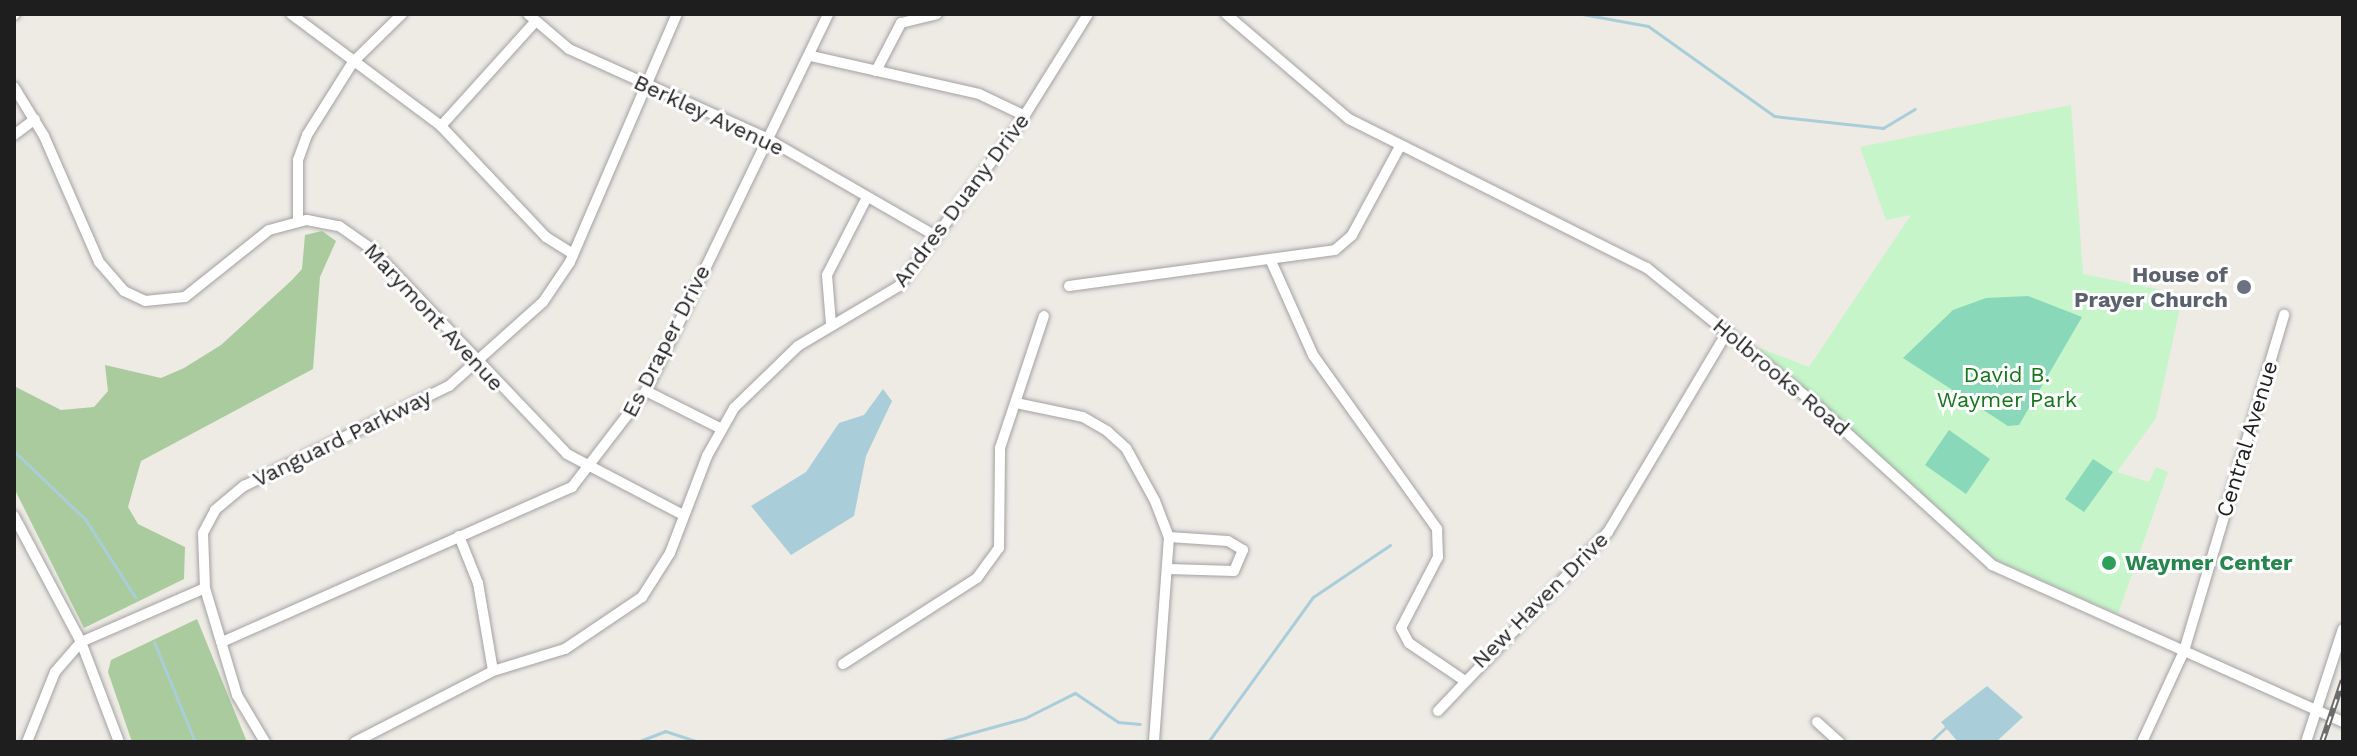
<!DOCTYPE html>
<style>
body{margin:0}
#map{position:relative;width:2357px;height:756px;overflow:hidden;background:#eeebe5;font-family:"Work Sans",sans-serif}
div>[style]{position:absolute}
[style*='--x']{left:calc(var(--x)*1px);top:calc(var(--y)*1px);width:calc(var(--w)*1px);rotate:calc(var(--a)*1deg)}
.forest>*{inset:0;background:#aacb9d}
.park>*{inset:0;background:#c5f5c9}
.pitch>*{inset:0;background:#89d8b9}
.water>*{inset:0;background:#a9ced9}
.stream>*{height:3px;margin:-1.5px;padding:0 1.5px;transform-origin:1.5px;border-radius:1.5px;background:#a9ced9}
.roads{filter:drop-shadow(0 0 2px #a2a2a2) drop-shadow(0 0 2px #a2a2a2)}
.minor>*{height:10px;margin:-5px;padding:0 5px;transform-origin:5px;border-radius:5px;background:#fff}
.rail>*{height:6px;margin-top:-3px;transform-origin:0;background:repeating-linear-gradient(90deg,#fff 0 9px,#6c6c6c 0 18px);box-sizing:border-box;border-block:2px solid #6c6c6c}
.dots>*{width:22px;height:22px;translate:-50% -50%;box-sizing:border-box;border:4px solid #fff;border-radius:50%}
span{translate:-50% -50%;white-space:nowrap;text-align:center;line-height:1.15;-webkit-text-stroke:6px #fff;paint-order:stroke}
.street-label{font-size:22px;color:#1e1e1e}
.worship-label{font-size:22px;color:#5b616d;font-weight:700}
.right{translate:-100% -50%;text-align:right}
.park-label{font-size:22px;color:#14751b}
.leisure-label{font-size:22px;color:#27864d;font-weight:700}
.left{translate:0 -50%;text-align:left}
.frame{position:absolute;inset:0;border:16px solid #1e1e1e;pointer-events:none}
</style>
<div id="map">
<div class="forest">
<div style="clip-path:polygon(322px 231px,336px 241px,320px 277px,313px 369px,141px 461px,128px 507px,138px 524px,185px 547px,184px 579px,84px 628px,14px 488px,14px 386px,61px 410px,94px 407px,108px 391px,105px 365px,161px 378px,184px 368px,221px 345px,292px 280px,302px 269px,305px 235px)"></div>
<div style="clip-path:polygon(197px 619px,247px 742px,132px 742px,108px 672px,111px 660px)"></div>
</div>
<div class="park">
<div style="clip-path:polygon(2071px 105px,2083px 274px,2183px 294px,2156px 418px,2117px 472px,2149px 482px,2156px 467px,2168px 472px,2118px 614px,1992px 558px,1757px 347px,1809px 367px,1911px 215px,1886px 220px,1860px 147px)"></div>
</div>
<div class="pitch">
<div style="clip-path:polygon(2028px 296px,2082px 317px,2019px 425px,2008px 426px,1903px 358px,1953px 310px,1986px 298px)"></div>
<div style="clip-path:polygon(1949px 430px,1990px 459px,1966px 494px,1925px 465px)"></div>
<div style="clip-path:polygon(2093px 459px,2113px 472px,2084px 512px,2065px 499px)"></div>
</div>
<div class="water">
<div style="clip-path:polygon(883px 389px,892px 401px,866px 456px,854px 516px,791px 555px,751px 506px,806px 472px,839px 423px,864px 415px)"></div>
<div style="clip-path:polygon(1987px 686px,2023px 717px,1996px 742px,1958px 742px,1941px 722px)"></div>
</div>
<div class="stream">
<div style="--x:1582;--y:14;--w:67;--a:10.3"></div>
<div style="--x:1648;--y:26;--w:155;--a:35.5"></div>
<div style="--x:1774;--y:116;--w:110;--a:6.3"></div>
<div style="--x:1883;--y:128;--w:37;--a:-31"></div>
<div style="--x:14;--y:451;--w:98;--a:43.8"></div>
<div style="--x:85;--y:519;--w:93;--a:57.3"></div>
<div style="--x:154;--y:642;--w:108;--a:67.7"></div>
<div style="--x:637;--y:742;--w:30;--a:-21"></div>
<div style="--x:665;--y:731;--w:36;--a:18"></div>
<div style="--x:938;--y:742;--w:90;--a:-15.4"></div>
<div style="--x:1025;--y:718;--w:56;--a:-26.6"></div>
<div style="--x:1075;--y:693;--w:52;--a:34"></div>
<div style="--x:1118;--y:722;--w:22;--a:5"></div>
<div style="--x:1208;--y:742;--w:179;--a:-54.1"></div>
<div style="--x:1313;--y:597;--w:93;--a:-34"></div>
<div style="--x:1930;--y:742;--w:22;--a:-43"></div>
</div>
<div class="roads">
<div class="minor">
<div style="--x:291;--y:14;--w:187;--a:36.7"></div>
<div style="--x:441;--y:126;--w:153;--a:46.6"></div>
<div style="--x:546;--y:237;--w:32;--a:32"></div>
<div style="--x:528;--y:14;--w:54;--a:40.5"></div>
<div style="--x:569;--y:49;--w:216;--a:24.3"></div>
<div style="--x:766;--y:138;--w:196;--a:30"></div>
<div style="--x:1226;--y:14;--w:162;--a:40.5"></div>
<div style="--x:1349;--y:119;--w:333;--a:26.6"></div>
<div style="--x:1647;--y:268;--w:212;--a:38.9"></div>
<div style="--x:1812;--y:401;--w:244;--a:42.3"></div>
<div style="--x:1992;--y:565;--w:385;--a:24.1"></div>
<div style="--x:14;--y:15;--w:1;--a:-45"></div>
<div style="--x:811;--y:56;--w:172;--a:12.7"></div>
<div style="--x:979;--y:94;--w:49;--a:25.5"></div>
<div style="--x:876;--y:71;--w:54;--a:-62.5"></div>
<div style="--x:901;--y:23;--w:37;--a:-14"></div>
<div style="--x:14;--y:87;--w:57;--a:58.5"></div>
<div style="--x:44;--y:136;--w:137;--a:66.4"></div>
<div style="--x:99;--y:262;--w:38;--a:49"></div>
<div style="--x:124;--y:291;--w:23;--a:25"></div>
<div style="--x:145;--y:301;--w:40;--a:-5.7"></div>
<div style="--x:185;--y:297;--w:107;--a:-38.6"></div>
<div style="--x:269;--y:230;--w:39;--a:-15"></div>
<div style="--x:307;--y:220;--w:33;--a:11"></div>
<div style="--x:339;--y:226;--w:39;--a:35"></div>
<div style="--x:371;--y:248;--w:284;--a:46.4"></div>
<div style="--x:567;--y:454;--w:131;--a:27.7"></div>
<div style="--x:441;--y:126;--w:140;--a:-47.9"></div>
<div style="--x:14;--y:135;--w:26;--a:-37"></div>
<div style="--x:298;--y:221;--w:61;--a:-90"></div>
<div style="--x:298;--y:160;--w:27;--a:-70"></div>
<div style="--x:307;--y:135;--w:86;--a:-57.8"></div>
<div style="--x:353;--y:62;--w:69;--a:-44.4"></div>
<div style="--x:1271;--y:261;--w:103;--a:65.9"></div>
<div style="--x:1313;--y:355;--w:214;--a:54.5"></div>
<div style="--x:1437;--y:529;--w:28;--a:88"></div>
<div style="--x:1438;--y:557;--w:80;--a:117.5"></div>
<div style="--x:1401;--y:628;--w:17;--a:62"></div>
<div style="--x:1409;--y:643;--w:64;--a:34.2"></div>
<div style="--x:1069;--y:286;--w:268;--a:-7.7"></div>
<div style="--x:1335;--y:250;--w:23;--a:-41"></div>
<div style="--x:1352;--y:235;--w:99;--a:-61.6"></div>
<div style="--x:831;--y:324;--w:49;--a:-94.7"></div>
<div style="--x:827;--y:275;--w:83;--a:-62.8"></div>
<div style="--x:646;--y:391;--w:83;--a:26.6"></div>
<div style="--x:1016;--y:403;--w:68;--a:11.8"></div>
<div style="--x:1083;--y:417;--w:28;--a:30"></div>
<div style="--x:1107;--y:431;--w:25;--a:42"></div>
<div style="--x:1126;--y:448;--w:60;--a:61.3"></div>
<div style="--x:1155;--y:501;--w:39;--a:69"></div>
<div style="--x:1169;--y:537;--w:206;--a:94.2"></div>
<div style="--x:14;--y:516;--w:143;--a:62"></div>
<div style="--x:81;--y:642;--w:107;--a:69.2"></div>
<div style="--x:459;--y:536;--w:51;--a:68"></div>
<div style="--x:478;--y:583;--w:89;--a:80.3"></div>
<div style="--x:1168;--y:569;--w:66;--a:1.7"></div>
<div style="--x:1234;--y:571;--w:23;--a:-67"></div>
<div style="--x:1243;--y:550;--w:17;--a:-149"></div>
<div style="--x:1228;--y:541;--w:59;--a:-176.1"></div>
<div style="--x:222;--y:642;--w:383;--a:-23.9"></div>
<div style="--x:572;--y:487;--w:121;--a:-52.4"></div>
<div style="--x:646;--y:391;--w:419;--a:-64.2"></div>
<div style="--x:843;--y:664;--w:159;--a:-32.7"></div>
<div style="--x:977;--y:578;--w:37;--a:-54"></div>
<div style="--x:999;--y:548;--w:100;--a:-89.4"></div>
<div style="--x:1000;--y:448;--w:139;--a:-71.6"></div>
<div style="--x:1438;--y:711;--w:247;--a:-46.5"></div>
<div style="--x:1608;--y:532;--w:234;--a:-59.2"></div>
<div style="--x:1817;--y:722;--w:30;--a:42"></div>
<div style="--x:27;--y:742;--w:75;--a:-68.2"></div>
<div style="--x:55;--y:672;--w:40;--a:-49"></div>
<div style="--x:81;--y:642;--w:135;--a:-23.5"></div>
<div style="--x:265;--y:742;--w:55;--a:-120.8"></div>
<div style="--x:237;--y:695;--w:112;--a:-106.7"></div>
<div style="--x:205;--y:588;--w:55;--a:-92.1"></div>
<div style="--x:203;--y:533;--w:26;--a:-62"></div>
<div style="--x:215;--y:510;--w:38;--a:-40"></div>
<div style="--x:244;--y:486;--w:228;--a:-26"></div>
<div style="--x:449;--y:386;--w:126;--a:-41.8"></div>
<div style="--x:543;--y:302;--w:48;--a:-56"></div>
<div style="--x:570;--y:262;--w:270;--a:-66.7"></div>
<div style="--x:355;--y:742;--w:155;--a:-27.2"></div>
<div style="--x:493;--y:671;--w:75;--a:-17"></div>
<div style="--x:565;--y:649;--w:93;--a:-34"></div>
<div style="--x:642;--y:597;--w:52;--a:-57.5"></div>
<div style="--x:670;--y:553;--w:104;--a:-69.1"></div>
<div style="--x:707;--y:456;--w:55;--a:-60.6"></div>
<div style="--x:734;--y:408;--w:89;--a:-44.1"></div>
<div style="--x:798;--y:346;--w:117;--a:-30.7"></div>
<div style="--x:899;--y:286;--w:199;--a:-53.4"></div>
<div style="--x:1018;--y:126;--w:132;--a:-58"></div>
<div style="--x:2142;--y:742;--w:100;--a:-65.2"></div>
<div style="--x:2184;--y:651;--w:351;--a:-73.4"></div>
<div style="--x:2306;--y:742;--w:119;--a:-71.9"></div>
</div>
</div>
<div class="rail">
<div style="--x:2322;--y:742;--w:65;--a:-71.3"></div>
</div>
<div class="dots">
<div style="left:2244px;top:287px;background:#6b7280"></div>
<div style="left:2109px;top:563px;background:#2e9e5b"></div>
</div>
<div class="street-label">
<span style="left:709px;top:115px;rotate:25deg">Berkley Avenue</span>
<span style="left:961px;top:200px;rotate:-53deg">Andres Duany Drive</span>
<span style="left:434px;top:317px;rotate:47deg">Marymont Avenue</span>
<span style="left:666px;top:341px;rotate:-63deg">Es Draper Drive</span>
<span style="left:1781px;top:377px;rotate:40deg">Holbrooks Road</span>
<span style="left:342px;top:438px;rotate:-26deg">Vanguard Parkway</span>
<span style="left:2247px;top:439px;rotate:-73deg">Central Avenue</span>
<span style="left:1540px;top:600px;rotate:-45deg">New Haven Drive</span>
</div>
<div class="worship-label">
<span class="right" style="left:2228px;top:287px">House of<br>Prayer Church</span>
</div>
<div class="park-label">
<span style="left:2007px;top:387px">David B.<br>Waymer Park</span>
</div>
<div class="leisure-label">
<span class="left" style="left:2125px;top:563px">Waymer Center</span>
</div>
<div class="frame"></div>
</div>
